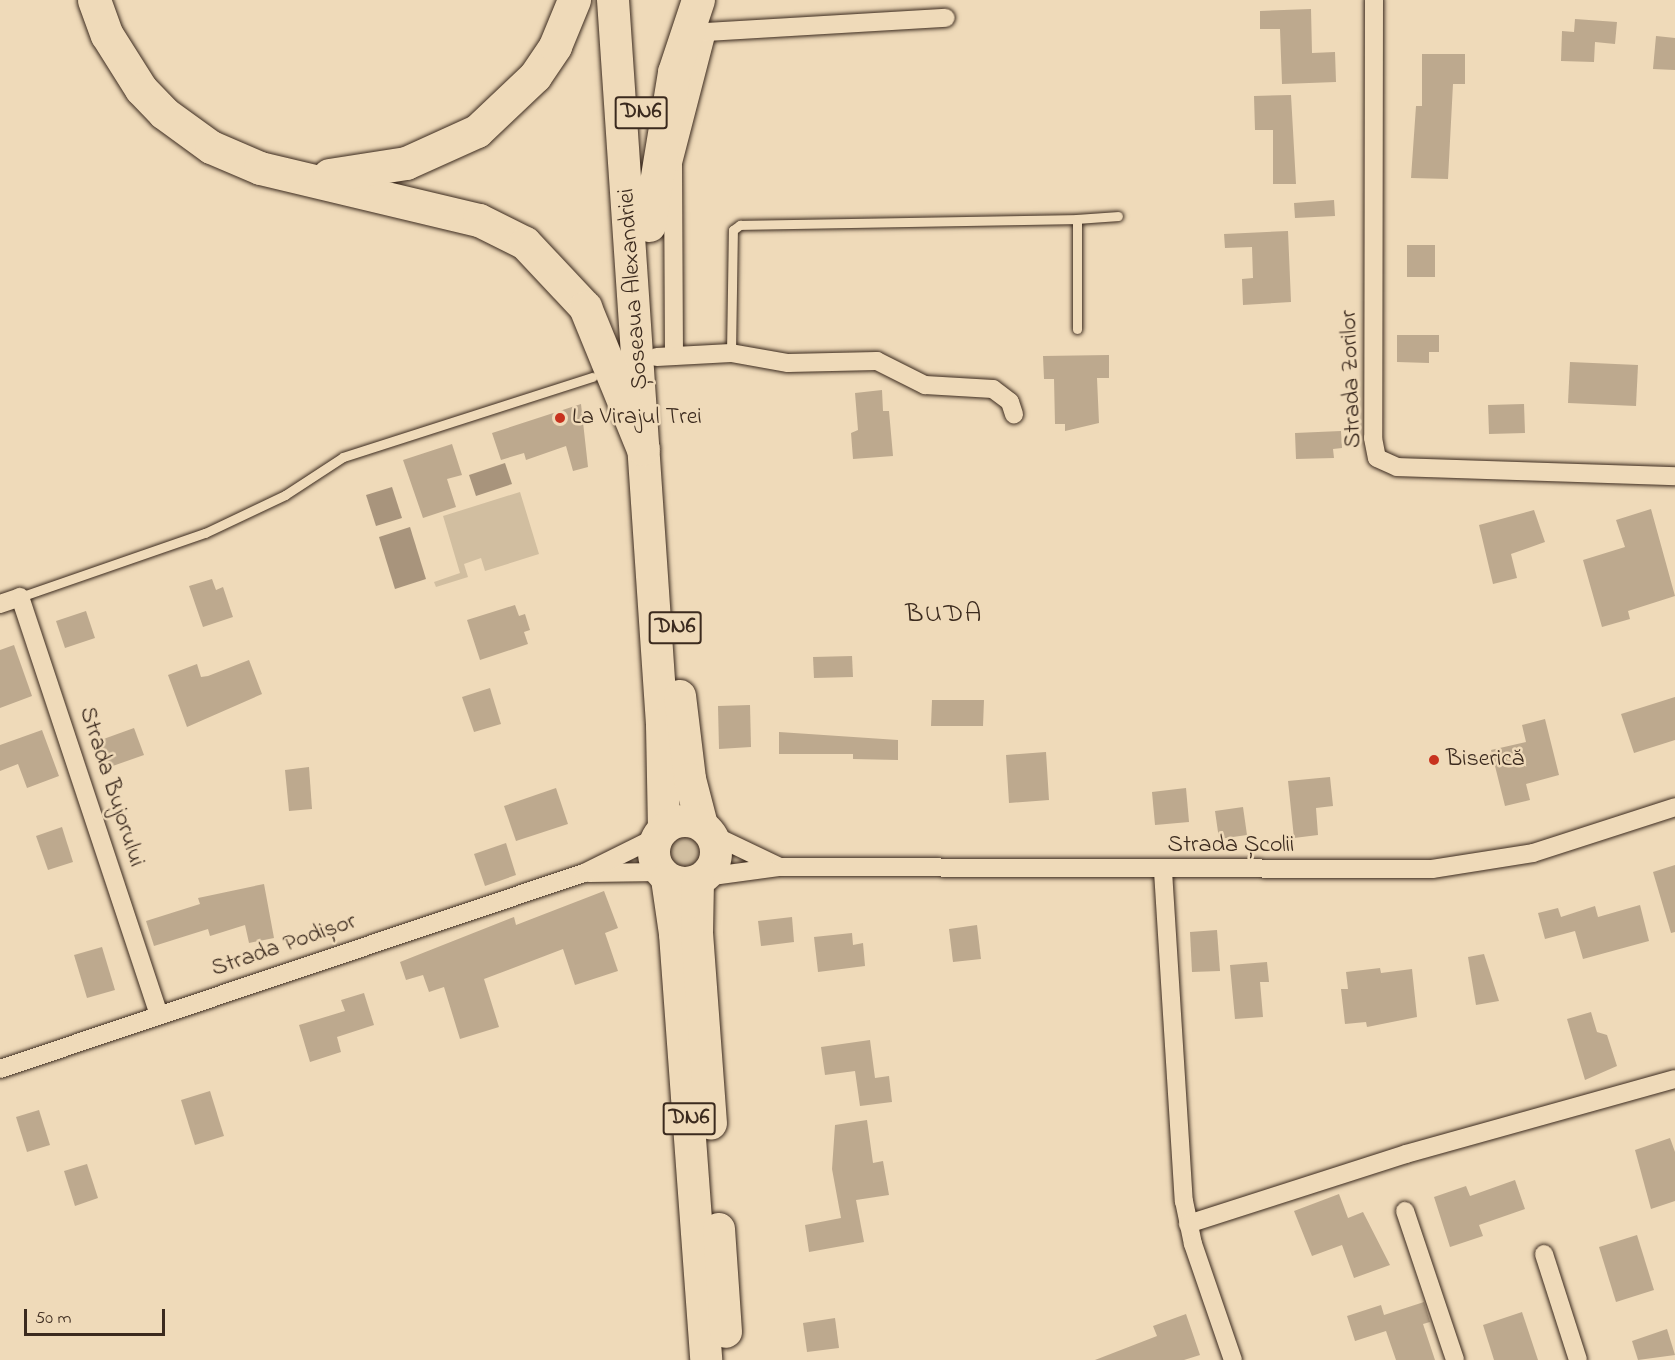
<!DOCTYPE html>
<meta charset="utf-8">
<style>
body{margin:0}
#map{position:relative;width:1675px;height:1360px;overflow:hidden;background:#efdab9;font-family:"Indie Flower",sans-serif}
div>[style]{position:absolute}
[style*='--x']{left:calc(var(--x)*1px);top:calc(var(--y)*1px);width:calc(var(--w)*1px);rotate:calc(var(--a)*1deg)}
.green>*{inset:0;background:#d1bea0}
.round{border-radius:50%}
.water>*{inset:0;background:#a8947c}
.building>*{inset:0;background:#bda98e}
.roads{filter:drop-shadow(0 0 2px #3b2a1e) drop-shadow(0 0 2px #3b2a1e)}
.service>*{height:9px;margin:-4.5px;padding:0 4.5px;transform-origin:4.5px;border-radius:4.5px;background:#efdab9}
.minor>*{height:18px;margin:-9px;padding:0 9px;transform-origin:9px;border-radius:9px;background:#efdab9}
.trunk>*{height:32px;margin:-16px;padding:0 16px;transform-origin:16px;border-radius:16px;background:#efdab9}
.trunk>.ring{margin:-16px;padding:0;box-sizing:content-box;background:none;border:32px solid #efdab9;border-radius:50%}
.motorway>*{height:33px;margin:-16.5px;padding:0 16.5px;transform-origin:16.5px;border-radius:16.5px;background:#efdab9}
.dots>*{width:16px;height:16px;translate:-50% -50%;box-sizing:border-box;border:3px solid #efdab9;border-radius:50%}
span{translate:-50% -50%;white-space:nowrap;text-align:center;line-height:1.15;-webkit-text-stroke:5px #efdab9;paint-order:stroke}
.shield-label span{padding:2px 4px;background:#efdab9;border:2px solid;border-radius:4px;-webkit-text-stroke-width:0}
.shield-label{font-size:22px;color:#3b2a1e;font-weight:700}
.street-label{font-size:24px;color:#3b2a1e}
.poi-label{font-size:24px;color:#3b2a1e}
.left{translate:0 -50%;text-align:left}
.quarter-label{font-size:27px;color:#3b2a1e;letter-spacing:1.5px}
.scale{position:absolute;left:24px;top:1309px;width:141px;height:27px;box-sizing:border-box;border:3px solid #3b2a1e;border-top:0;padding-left:8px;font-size:18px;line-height:21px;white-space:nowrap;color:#3b2a1e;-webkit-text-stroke:4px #efdab9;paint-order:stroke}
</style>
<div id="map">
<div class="green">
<div style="clip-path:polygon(520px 492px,539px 554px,485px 571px,481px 558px,464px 564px,468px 577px,436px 587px,434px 582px,460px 573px,443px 516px)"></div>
<div class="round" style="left:670px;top:837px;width:30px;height:30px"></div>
</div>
<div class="water">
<div style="clip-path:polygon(505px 463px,512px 484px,476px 496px,469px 475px)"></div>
<div style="clip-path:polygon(392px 487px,402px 518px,376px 526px,366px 495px)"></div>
<div style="clip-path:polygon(410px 527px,426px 579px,395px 589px,379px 537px)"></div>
</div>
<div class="building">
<div style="clip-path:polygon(1311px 9px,1312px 53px,1335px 52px,1336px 82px,1282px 84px,1280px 29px,1260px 29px,1260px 11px)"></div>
<div style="clip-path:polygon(1575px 19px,1617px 22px,1615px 44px,1595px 42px,1594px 62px,1561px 61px,1562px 31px,1574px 32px)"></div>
<div style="clip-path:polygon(1656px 36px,1675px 38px,1675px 70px,1653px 69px)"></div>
<div style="clip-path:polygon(1422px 54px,1465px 54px,1465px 84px,1453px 84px,1448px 179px,1411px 178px,1416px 106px,1422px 106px)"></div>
<div style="clip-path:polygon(1291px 95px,1296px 184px,1273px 184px,1273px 130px,1255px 130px,1254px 96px)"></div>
<div style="clip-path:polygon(1334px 200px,1335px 216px,1295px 218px,1294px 203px)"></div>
<div style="clip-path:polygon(1288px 231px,1291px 302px,1243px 305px,1242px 279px,1253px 278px,1252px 247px,1225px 248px,1224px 234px)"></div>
<div style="clip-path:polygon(1407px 245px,1435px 245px,1435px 277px,1407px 277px)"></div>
<div style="clip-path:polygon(1397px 335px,1439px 335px,1439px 352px,1429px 352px,1429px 363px,1397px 362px)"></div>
<div style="clip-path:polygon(1109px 355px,1109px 378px,1097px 378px,1099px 423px,1065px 431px,1065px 424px,1055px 424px,1054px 379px,1044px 379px,1043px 356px)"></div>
<div style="clip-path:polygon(1570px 362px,1638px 365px,1636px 406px,1568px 403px)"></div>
<div style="clip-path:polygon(882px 390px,883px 411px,889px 411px,893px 456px,853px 459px,851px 433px,858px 430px,855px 393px)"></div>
<div style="clip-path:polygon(581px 404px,588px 467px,573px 471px,566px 446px,526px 460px,524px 453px,501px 460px,492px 433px)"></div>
<div style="clip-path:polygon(1524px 404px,1525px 433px,1489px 434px,1488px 405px)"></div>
<div style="clip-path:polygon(1341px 431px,1342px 448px,1333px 449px,1334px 458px,1296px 459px,1295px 433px)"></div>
<div style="clip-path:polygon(452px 444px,462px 475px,447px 479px,456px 507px,423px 518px,403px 460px)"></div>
<div style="clip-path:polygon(1651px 509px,1675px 596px,1628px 611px,1630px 619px,1602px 627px,1583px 560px,1625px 547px,1616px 520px)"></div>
<div style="clip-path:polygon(1534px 510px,1545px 542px,1511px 554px,1517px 578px,1493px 584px,1479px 525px)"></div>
<div style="clip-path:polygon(212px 579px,216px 590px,223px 587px,233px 617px,203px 627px,189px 586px)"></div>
<div style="clip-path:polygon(515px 605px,519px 616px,525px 614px,530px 630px,524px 632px,528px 644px,480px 660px,467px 620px)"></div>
<div style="clip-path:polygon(86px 611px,95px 638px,65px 648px,56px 621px)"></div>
<div style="clip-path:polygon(14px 645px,32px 696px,0 708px,0 650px)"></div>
<div style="clip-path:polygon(852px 656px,853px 677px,814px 678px,813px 657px)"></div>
<div style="clip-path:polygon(249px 660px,262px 694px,187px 727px,168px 675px,197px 664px,201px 677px,208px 676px)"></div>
<div style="clip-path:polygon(490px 688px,501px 724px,474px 732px,462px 697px)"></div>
<div style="clip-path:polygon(1675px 697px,1675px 740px,1634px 753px,1621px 714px)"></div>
<div style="clip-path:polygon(932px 700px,984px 700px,983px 726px,931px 726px)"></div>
<div style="clip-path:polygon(750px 705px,751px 747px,719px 749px,718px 706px)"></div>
<div style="clip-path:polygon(1545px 719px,1559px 775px,1526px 784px,1530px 800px,1505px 806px,1491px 750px,1526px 742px,1522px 725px)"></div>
<div style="clip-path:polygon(134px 728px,144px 755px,107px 768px,98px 741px)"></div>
<div style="clip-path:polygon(42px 730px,59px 776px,27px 788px,18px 764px,0 771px,0 745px)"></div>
<div style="clip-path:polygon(779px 732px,898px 740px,898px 760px,853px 759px,853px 754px,779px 754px)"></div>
<div style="clip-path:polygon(1046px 752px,1049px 800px,1009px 803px,1006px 755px)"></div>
<div style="clip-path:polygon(309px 767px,312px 809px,289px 811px,285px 770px)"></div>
<div style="clip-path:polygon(1330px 777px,1333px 806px,1316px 808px,1318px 835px,1294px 838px,1288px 781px)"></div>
<div style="clip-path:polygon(556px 788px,568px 824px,516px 841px,504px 806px)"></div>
<div style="clip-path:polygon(1186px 788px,1189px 822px,1155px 825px,1152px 792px)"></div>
<div style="clip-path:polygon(1243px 807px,1247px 835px,1219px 839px,1215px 811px)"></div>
<div style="clip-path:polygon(62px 827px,73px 862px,48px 870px,36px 836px)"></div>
<div style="clip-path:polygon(506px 843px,516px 875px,485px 886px,474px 854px)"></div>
<div style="clip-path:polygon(1675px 865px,1675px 932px,1671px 933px,1653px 872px)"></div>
<div style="clip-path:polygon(264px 884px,274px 938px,249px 943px,245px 925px,210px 936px,208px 929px,154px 946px,146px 921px,200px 904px,198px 898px)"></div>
<div style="clip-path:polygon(604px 891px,618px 928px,605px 933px,618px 971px,575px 985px,563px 949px,484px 979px,499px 1027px,460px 1039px,444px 987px,429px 992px,423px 975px,406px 980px,400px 962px,514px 917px,516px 925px)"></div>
<div style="clip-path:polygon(1640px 905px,1649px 941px,1583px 959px,1575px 931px,1545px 939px,1538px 913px,1558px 908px,1561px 917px,1595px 906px,1598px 917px)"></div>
<div style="clip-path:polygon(792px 917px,794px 942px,761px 946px,758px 921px)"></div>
<div style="clip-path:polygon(977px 925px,981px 959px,953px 962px,949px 929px)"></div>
<div style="clip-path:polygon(1217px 930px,1220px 971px,1192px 972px,1190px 932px)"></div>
<div style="clip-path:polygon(852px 933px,853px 945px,863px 943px,865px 966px,818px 972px,814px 937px)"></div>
<div style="clip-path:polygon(102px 947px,115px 990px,87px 998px,74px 955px)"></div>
<div style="clip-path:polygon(1484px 954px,1499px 1001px,1476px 1005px,1468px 957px)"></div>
<div style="clip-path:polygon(1267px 962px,1269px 982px,1260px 982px,1263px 1017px,1235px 1019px,1230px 965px)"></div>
<div style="clip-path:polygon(1380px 968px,1381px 973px,1412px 969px,1417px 1017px,1367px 1027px,1366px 1022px,1345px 1024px,1341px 989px,1348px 989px,1346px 972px)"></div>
<div style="clip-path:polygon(364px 993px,374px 1025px,337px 1037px,341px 1052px,310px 1062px,299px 1025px,345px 1011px,341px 1000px)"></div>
<div style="clip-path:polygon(1591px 1012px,1597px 1032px,1607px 1035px,1617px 1066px,1585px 1080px,1567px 1019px)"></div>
<div style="clip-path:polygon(870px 1040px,875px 1078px,889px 1076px,892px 1102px,860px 1106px,855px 1071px,825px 1075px,821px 1047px)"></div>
<div style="clip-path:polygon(210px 1091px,224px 1136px,195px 1145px,181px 1100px)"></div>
<div style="clip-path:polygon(39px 1110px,50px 1145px,27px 1152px,16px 1117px)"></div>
<div style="clip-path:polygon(867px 1120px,873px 1163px,883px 1161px,889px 1195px,856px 1200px,864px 1242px,809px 1252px,805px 1225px,841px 1218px,832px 1169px,835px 1125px)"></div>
<div style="clip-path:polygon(1670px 1138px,1675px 1152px,1675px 1201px,1651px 1209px,1635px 1150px)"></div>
<div style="clip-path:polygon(87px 1164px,98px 1198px,75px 1206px,64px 1171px)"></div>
<div style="clip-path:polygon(1515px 1180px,1525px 1209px,1479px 1225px,1483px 1236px,1450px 1247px,1434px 1197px,1466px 1186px,1470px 1196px)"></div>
<div style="clip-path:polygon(1339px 1194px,1348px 1218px,1363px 1212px,1390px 1265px,1354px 1278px,1342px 1245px,1312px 1256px,1294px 1211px)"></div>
<div style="clip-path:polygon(1637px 1235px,1654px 1290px,1616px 1302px,1599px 1247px)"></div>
<div style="clip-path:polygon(1424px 1302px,1430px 1322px,1423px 1324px,1435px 1360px,1396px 1360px,1386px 1331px,1355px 1341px,1347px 1316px,1381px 1305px,1384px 1315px)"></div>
<div style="clip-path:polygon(1522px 1312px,1538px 1360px,1494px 1360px,1483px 1325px)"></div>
<div style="clip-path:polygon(1186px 1314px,1200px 1355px,1184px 1360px,1095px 1360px,1157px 1336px,1153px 1326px)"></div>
<div style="clip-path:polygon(835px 1318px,839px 1348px,807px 1352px,803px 1323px)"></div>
<div style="clip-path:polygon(1667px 1329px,1675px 1355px,1638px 1360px,1632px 1341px)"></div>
</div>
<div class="roads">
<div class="service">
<div style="--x:1077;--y:219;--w:41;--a:-4.2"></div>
<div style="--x:731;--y:353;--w:123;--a:-89.1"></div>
<div style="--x:733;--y:230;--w:9;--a:-36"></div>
<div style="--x:740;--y:225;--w:337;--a:-1"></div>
<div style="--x:1077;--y:219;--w:110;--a:90"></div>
<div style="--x:20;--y:597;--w:196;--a:-19.1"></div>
<div style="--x:205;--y:533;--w:89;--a:-25.4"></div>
<div style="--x:285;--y:495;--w:69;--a:-33.2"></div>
<div style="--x:343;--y:457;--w:262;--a:-17.8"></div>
</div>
<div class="minor">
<div style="--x:1374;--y:0;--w:438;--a:90.1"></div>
<div style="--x:1373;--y:438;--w:20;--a:79"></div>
<div style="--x:1377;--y:458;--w:22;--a:24"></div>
<div style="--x:1397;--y:467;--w:278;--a:1.9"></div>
<div style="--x:674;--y:356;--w:193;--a:-90.3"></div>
<div style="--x:673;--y:163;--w:135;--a:-75.5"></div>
<div style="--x:707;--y:32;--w:239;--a:-3.4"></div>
<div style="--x:657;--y:357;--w:74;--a:-3.1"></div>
<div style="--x:731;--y:353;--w:58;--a:10"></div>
<div style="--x:788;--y:363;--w:89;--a:-1.3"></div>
<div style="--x:877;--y:361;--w:54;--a:26.6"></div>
<div style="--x:925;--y:385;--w:68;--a:3.4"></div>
<div style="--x:993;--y:389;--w:21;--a:37"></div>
<div style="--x:1010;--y:402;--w:13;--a:72"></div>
<div style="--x:0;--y:604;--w:21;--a:-19"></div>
<div style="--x:20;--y:597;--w:440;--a:71.6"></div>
<div style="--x:711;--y:834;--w:76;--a:25.6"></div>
<div style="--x:1163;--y:871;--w:331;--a:86.4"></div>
<div style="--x:1184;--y:1201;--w:44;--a:78.2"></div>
<div style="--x:1193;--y:1244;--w:123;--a:71"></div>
<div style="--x:589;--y:873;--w:71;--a:-0.8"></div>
<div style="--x:705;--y:877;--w:76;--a:-7.6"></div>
<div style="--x:780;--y:867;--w:652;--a:0.18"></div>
<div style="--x:1432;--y:869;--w:102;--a:-9"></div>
<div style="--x:1533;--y:853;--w:149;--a:-17.9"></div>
<div style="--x:0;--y:1069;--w:616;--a:-18.55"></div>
<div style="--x:584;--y:873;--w:81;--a:-26.3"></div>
<div style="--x:1405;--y:1211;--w:157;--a:71.4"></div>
<div style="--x:1188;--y:1224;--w:229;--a:-17.8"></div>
<div style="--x:1406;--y:1154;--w:279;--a:-15.6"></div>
<div style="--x:1544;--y:1254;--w:111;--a:72.2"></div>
</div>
<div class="trunk">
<div style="--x:613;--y:0;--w:727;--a:86.13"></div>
<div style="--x:662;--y:725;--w:104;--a:88.9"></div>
<div style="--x:680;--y:696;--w:84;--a:83.1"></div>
<div style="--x:690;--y:779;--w:48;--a:75.4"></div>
<div class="ring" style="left:654px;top:821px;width:30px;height:30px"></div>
<div style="--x:667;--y:879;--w:56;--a:81.7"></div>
<div style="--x:675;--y:934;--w:427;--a:85.8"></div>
<div style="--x:698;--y:881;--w:52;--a:91.1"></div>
<div style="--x:697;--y:933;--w:191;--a:85.8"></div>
<div style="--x:719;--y:1229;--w:103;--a:86.1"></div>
</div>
<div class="motorway">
<div style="--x:94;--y:0;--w:37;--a:70"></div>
<div style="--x:107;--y:35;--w:64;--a:57.8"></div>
<div style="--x:141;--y:89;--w:33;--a:46"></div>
<div style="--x:164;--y:113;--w:58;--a:35.9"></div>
<div style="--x:211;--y:147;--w:53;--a:23.2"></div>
<div style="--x:260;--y:168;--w:225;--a:13.4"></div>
<div style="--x:479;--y:220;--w:51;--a:26.6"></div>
<div style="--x:525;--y:243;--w:88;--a:46.8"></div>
<div style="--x:585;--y:307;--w:153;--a:67.8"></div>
<div style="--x:329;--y:175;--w:78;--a:-8.9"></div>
<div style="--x:406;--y:163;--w:78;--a:-24.3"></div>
<div style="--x:477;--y:131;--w:80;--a:-43.5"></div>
<div style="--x:535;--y:76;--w:36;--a:-56"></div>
<div style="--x:555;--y:46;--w:50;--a:-67.6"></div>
<div style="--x:649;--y:225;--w:155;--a:-80.7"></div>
<div style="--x:674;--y:72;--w:76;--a:-71.6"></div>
</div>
</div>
<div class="dots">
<div style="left:560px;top:418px;background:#c8321e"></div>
<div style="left:1434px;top:760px;background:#c8321e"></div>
</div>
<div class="shield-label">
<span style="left:641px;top:113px">DN6</span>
<span style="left:675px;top:628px">DN6</span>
<span style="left:689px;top:1119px">DN6</span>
</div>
<div class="street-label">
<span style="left:634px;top:289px;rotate:-94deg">Șoseaua Alexandriei</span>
<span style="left:1352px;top:379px;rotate:-92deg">Strada Zorilor</span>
<span style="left:111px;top:787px;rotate:72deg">Strada Bujorului</span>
<span style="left:1231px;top:846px">Strada Școlii</span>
<span style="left:284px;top:946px;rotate:-19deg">Strada Podișor</span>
</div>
<div class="poi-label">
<span class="left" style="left:572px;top:418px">La Virajul Trei</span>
<span class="left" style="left:1446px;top:760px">Biserică</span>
</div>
<div class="quarter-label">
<span style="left:944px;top:615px">BUDA</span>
</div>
<div class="scale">50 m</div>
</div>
